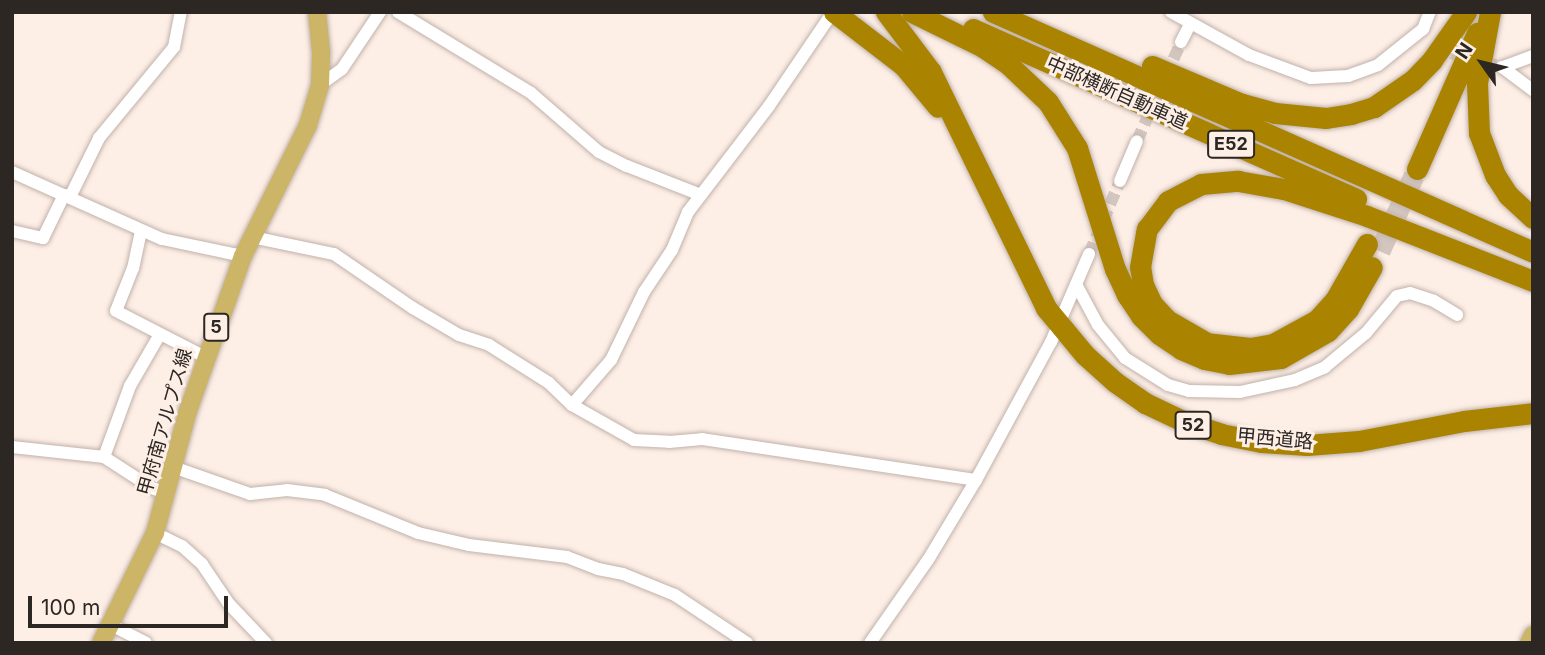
<!DOCTYPE html>
<meta charset="utf-8">
<style>
body{margin:0}
#map{position:relative;width:1545px;height:655px;overflow:hidden;background:#fdeee6;font-family:Inter,"Noto Sans JP",sans-serif}
div>[style]{position:absolute}
[style*='--x']{left:calc(var(--x)*1px);top:calc(var(--y)*1px);width:calc(var(--w)*1px);rotate:calc(var(--a)*1deg)}
.street-tunnel>*{height:12px;margin-top:-6px;transform-origin:0;background:repeating-linear-gradient(90deg,#d3c6bf 0 12px,transparent 0 18px)}
.highway-tunnel>*{height:21px;margin-top:-10.5px;transform-origin:0;background:repeating-linear-gradient(90deg,#d3c6bf 0 21px,transparent 0 31px)}
.roads{filter:drop-shadow(0 0 2px #c0b2aa) drop-shadow(0 0 2px #c0b2aa)}
.street>*{height:12px;margin:-6px;padding:0 6px;transform-origin:6px;border-radius:6px;background:#fff}
.primary>*{height:18px;margin:-9px;padding:0 9px;transform-origin:9px;border-radius:9px;background:#ccb566}
.highway>*{height:21px;margin:-10.5px;padding:0 10.5px;transform-origin:10.5px;border-radius:10.5px;background:#aa8400}
span{translate:-50% -50%;white-space:nowrap;text-align:center;line-height:1.15;-webkit-text-stroke:6px #fdeee6;paint-order:stroke}
.shield-label span{padding:2px 5px;background:#fdeee6;border:2px solid;border-radius:5px;-webkit-text-stroke-width:0}
.shield-label{font-size:18px;color:#2c2723;font-weight:700}
.street-label{font-size:19px;color:#2c2723}
.frame{position:absolute;inset:0;border:14px solid #2c2723;pointer-events:none}
.north{position:absolute;left:1447px;top:28px;width:70px;height:70px;-webkit-text-stroke:5px #fdeee6;paint-order:stroke;rotate:304deg;font-size:19px;font-weight:700;line-height:28px;text-align:center;color:#2c2723}
.north::after{content:'';display:block;margin:auto;width:24px;height:32px;background:#2c2723;clip-path:polygon(50% 0,100% 100%,50% 72%,0 100%)}
.scale{position:absolute;left:28px;top:596px;width:200px;height:32px;box-sizing:border-box;border:4px solid #2c2723;border-top:0;padding-left:9px;font-size:21px;line-height:24px;white-space:nowrap;color:#2c2723;-webkit-text-stroke:5px #fdeee6;paint-order:stroke}
</style>
<div id="map">
<div class="street-tunnel">
<div style="--x:1439;--y:42;--w:23;--a:38"></div>
<div style="--x:1457;--y:56;--w:40;--a:13"></div>
<div style="--x:1137;--y:141;--w:108;--a:-66"></div>
<div style="--x:1089;--y:254;--w:79;--a:-67"></div>
</div>
<div class="highway-tunnel">
<div style="--x:1380;--y:251;--w:90;--a:-65.7"></div>
</div>
<div class="roads">
<div class="street">
<div style="--x:398;--y:12;--w:156;--a:31.3"></div>
<div style="--x:531;--y:93;--w:90;--a:40.9"></div>
<div style="--x:599;--y:152;--w:31;--a:27"></div>
<div style="--x:627;--y:166;--w:79;--a:21.4"></div>
<div style="--x:1171;--y:12;--w:89;--a:28.9"></div>
<div style="--x:1249;--y:55;--w:66;--a:20.4"></div>
<div style="--x:1311;--y:78;--w:37;--a:-3"></div>
<div style="--x:1348;--y:76;--w:32;--a:-20"></div>
<div style="--x:1378;--y:65;--w:58;--a:-38.7"></div>
<div style="--x:1423;--y:29;--w:18;--a:-68"></div>
<div style="--x:1181;--y:42;--w:20;--a:-63"></div>
<div style="--x:1533;--y:56;--w:33;--a:160"></div>
<div style="--x:1502;--y:67;--w:39;--a:37"></div>
<div style="--x:320;--y:85;--w:27;--a:-36"></div>
<div style="--x:342;--y:69;--w:69;--a:-56.3"></div>
<div style="--x:12;--y:172;--w:164;--a:24.1"></div>
<div style="--x:162;--y:239;--w:83;--a:11.9"></div>
<div style="--x:1120;--y:181;--w:43;--a:-67"></div>
<div style="--x:70;--y:197;--w:66;--a:-63.8"></div>
<div style="--x:99;--y:138;--w:118;--a:-50.5"></div>
<div style="--x:174;--y:47;--w:36;--a:-79"></div>
<div style="--x:12;--y:231;--w:32;--a:13"></div>
<div style="--x:43;--y:238;--w:48;--a:-64"></div>
<div style="--x:141;--y:231;--w:38;--a:102"></div>
<div style="--x:133;--y:268;--w:46;--a:111.6"></div>
<div style="--x:116;--y:311;--w:100;--a:27.3"></div>
<div style="--x:252;--y:237;--w:84;--a:11.7"></div>
<div style="--x:334;--y:254;--w:96;--a:34.4"></div>
<div style="--x:413;--y:308;--w:53;--a:30.4"></div>
<div style="--x:459;--y:335;--w:32;--a:18"></div>
<div style="--x:489;--y:345;--w:71;--a:32.3"></div>
<div style="--x:549;--y:383;--w:32;--a:44"></div>
<div style="--x:572;--y:405;--w:71;--a:29.4"></div>
<div style="--x:634;--y:440;--w:35;--a:3"></div>
<div style="--x:669;--y:442;--w:33;--a:-5"></div>
<div style="--x:702;--y:439;--w:277;--a:8.5"></div>
<div style="--x:1077;--y:286;--w:44;--a:61.7"></div>
<div style="--x:1098;--y:325;--w:43;--a:50.7"></div>
<div style="--x:1125;--y:358;--w:51;--a:32.1"></div>
<div style="--x:1168;--y:385;--w:22;--a:16"></div>
<div style="--x:1189;--y:391;--w:51;--a:1.1"></div>
<div style="--x:1240;--y:392;--w:56;--a:-12.3"></div>
<div style="--x:1295;--y:380;--w:33;--a:-23"></div>
<div style="--x:1325;--y:367;--w:53;--a:-39.7"></div>
<div style="--x:1366;--y:333;--w:48;--a:-50"></div>
<div style="--x:1397;--y:296;--w:13;--a:-13"></div>
<div style="--x:1410;--y:293;--w:25;--a:18"></div>
<div style="--x:1434;--y:301;--w:27;--a:31"></div>
<div style="--x:572;--y:405;--w:60;--a:-49.1"></div>
<div style="--x:611;--y:360;--w:76;--a:-64.1"></div>
<div style="--x:644;--y:292;--w:50;--a:-56.3"></div>
<div style="--x:672;--y:250;--w:41;--a:-67.2"></div>
<div style="--x:688;--y:212;--w:133;--a:-52.6"></div>
<div style="--x:769;--y:106;--w:114;--a:-55.8"></div>
<div style="--x:12;--y:447;--w:93;--a:6.2"></div>
<div style="--x:104;--y:457;--w:57;--a:32.9"></div>
<div style="--x:152;--y:488;--w:15;--a:20"></div>
<div style="--x:104;--y:457;--w:76;--a:-69.9"></div>
<div style="--x:130;--y:386;--w:58;--a:-59.9"></div>
<div style="--x:173;--y:467;--w:82;--a:19.3"></div>
<div style="--x:250;--y:494;--w:37;--a:-6"></div>
<div style="--x:287;--y:490;--w:38;--a:7"></div>
<div style="--x:325;--y:495;--w:100;--a:22.2"></div>
<div style="--x:418;--y:533;--w:52;--a:13.2"></div>
<div style="--x:469;--y:545;--w:99;--a:7"></div>
<div style="--x:567;--y:557;--w:33;--a:21"></div>
<div style="--x:598;--y:569;--w:25;--a:11"></div>
<div style="--x:623;--y:574;--w:56;--a:22"></div>
<div style="--x:675;--y:595;--w:87;--a:33.7"></div>
<div style="--x:155;--y:533;--w:30;--a:26"></div>
<div style="--x:182;--y:546;--w:27;--a:42"></div>
<div style="--x:202;--y:564;--w:48;--a:56"></div>
<div style="--x:229;--y:604;--w:54;--a:46.5"></div>
<div style="--x:111;--y:625;--w:39;--a:27"></div>
<div style="--x:870;--y:643;--w:101;--a:-55.1"></div>
<div style="--x:928;--y:560;--w:93;--a:-59"></div>
<div style="--x:976;--y:480;--w:157;--a:-61.5"></div>
<div style="--x:1051;--y:342;--w:96;--a:-66.6"></div>
</div>
<div class="primary">
<div style="--x:101;--y:643;--w:123;--a:-63.9"></div>
<div style="--x:155;--y:533;--w:126;--a:-74.9"></div>
<div style="--x:188;--y:411;--w:164;--a:-70.5"></div>
<div style="--x:243;--y:256;--w:146;--a:-63.6"></div>
<div style="--x:308;--y:125;--w:42;--a:-73.3"></div>
<div style="--x:320;--y:85;--w:33;--a:-88"></div>
<div style="--x:321;--y:52;--w:40;--a:-95.7"></div>
<div style="--x:1529;--y:643;--w:9;--a:-63"></div>
</div>
<div class="highway">
<div style="--x:834;--y:12;--w:88;--a:37.6"></div>
<div style="--x:904;--y:66;--w:53;--a:50.3"></div>
<div style="--x:886;--y:12;--w:75;--a:53.1"></div>
<div style="--x:931;--y:72;--w:263;--a:64"></div>
<div style="--x:1046;--y:308;--w:61;--a:50.3"></div>
<div style="--x:1085;--y:355;--w:40;--a:42"></div>
<div style="--x:1115;--y:382;--w:37;--a:35"></div>
<div style="--x:1145;--y:403;--w:44;--a:25.4"></div>
<div style="--x:1185;--y:422;--w:38;--a:18"></div>
<div style="--x:1221;--y:434;--w:41;--a:11.3"></div>
<div style="--x:1261;--y:442;--w:46;--a:3.7"></div>
<div style="--x:1307;--y:445;--w:52;--a:-4.4"></div>
<div style="--x:1359;--y:441;--w:107;--a:-10.8"></div>
<div style="--x:1464;--y:421;--w:69;--a:-6.6"></div>
<div style="--x:912;--y:12;--w:79;--a:26.2"></div>
<div style="--x:983;--y:47;--w:30;--a:34"></div>
<div style="--x:1008;--y:64;--w:55;--a:43.5"></div>
<div style="--x:1048;--y:102;--w:54;--a:57.8"></div>
<div style="--x:1077;--y:148;--w:127;--a:72.6"></div>
<div style="--x:1115;--y:269;--w:29;--a:65"></div>
<div style="--x:1127;--y:295;--w:25;--a:56"></div>
<div style="--x:1141;--y:316;--w:25;--a:45"></div>
<div style="--x:1159;--y:334;--w:27;--a:34"></div>
<div style="--x:1181;--y:349;--w:25;--a:23"></div>
<div style="--x:1204;--y:359;--w:25;--a:11"></div>
<div style="--x:1229;--y:364;--w:52;--a:-6.6"></div>
<div style="--x:1281;--y:358;--w:54;--a:-29.9"></div>
<div style="--x:1328;--y:331;--w:30;--a:-48"></div>
<div style="--x:1348;--y:309;--w:48;--a:-60.3"></div>
<div style="--x:993;--y:12;--w:591;--a:23.96"></div>
<div style="--x:1490;--y:12;--w:72;--a:100.4"></div>
<div style="--x:1477;--y:83;--w:50;--a:87.7"></div>
<div style="--x:1479;--y:133;--w:45;--a:69.1"></div>
<div style="--x:1495;--y:175;--w:24;--a:57"></div>
<div style="--x:1508;--y:195;--w:34;--a:43"></div>
<div style="--x:973;--y:29;--w:419;--a:23.9"></div>
<div style="--x:1152;--y:66;--w:98;--a:22.9"></div>
<div style="--x:1242;--y:104;--w:34;--a:15"></div>
<div style="--x:1275;--y:113;--w:51;--a:5.6"></div>
<div style="--x:1326;--y:118;--w:25;--a:-9"></div>
<div style="--x:1351;--y:114;--w:24;--a:-17"></div>
<div style="--x:1374;--y:107;--w:47;--a:-34.7"></div>
<div style="--x:1413;--y:80;--w:28;--a:-46"></div>
<div style="--x:1432;--y:60;--w:59;--a:-54.7"></div>
<div style="--x:1417;--y:169;--w:149;--a:-66.2"></div>
<div style="--x:1367;--y:244;--w:64;--a:119.7"></div>
<div style="--x:1335;--y:300;--w:27;--a:132"></div>
<div style="--x:1317;--y:320;--w:50;--a:151.4"></div>
<div style="--x:1273;--y:344;--w:23;--a:170"></div>
<div style="--x:1250;--y:348;--w:43;--a:-173.4"></div>
<div style="--x:1207;--y:343;--w:46;--a:-150.1"></div>
<div style="--x:1167;--y:320;--w:22;--a:-133"></div>
<div style="--x:1152;--y:304;--w:21;--a:-115"></div>
<div style="--x:1143;--y:285;--w:18;--a:-99"></div>
<div style="--x:1140;--y:267;--w:39;--a:-80"></div>
<div style="--x:1147;--y:229;--w:35;--a:-53"></div>
<div style="--x:1168;--y:201;--w:37;--a:-27"></div>
<div style="--x:1201;--y:184;--w:37;--a:-5"></div>
<div style="--x:1238;--y:181;--w:47;--a:9.9"></div>
<div style="--x:1284;--y:189;--w:87;--a:18"></div>
<div style="--x:1367;--y:216;--w:178;--a:21.4"></div>
</div>
</div>
<div class="shield-label">
<span style="left:1231px;top:144px">E52</span>
<span style="left:216px;top:327px">5</span>
<span style="left:1193px;top:425px">52</span>
</div>
<div class="street-label">
<span style="left:1117px;top:93px;rotate:24deg">中部横断自動車道</span>
<span style="left:165px;top:422px;rotate:-74deg">甲府南アルプス線</span>
<span style="left:1275px;top:439px;rotate:5deg">甲西道路</span>
</div>
<div class="frame"></div>
<div class="north">N</div>
<div class="scale">100 m</div>
</div>
